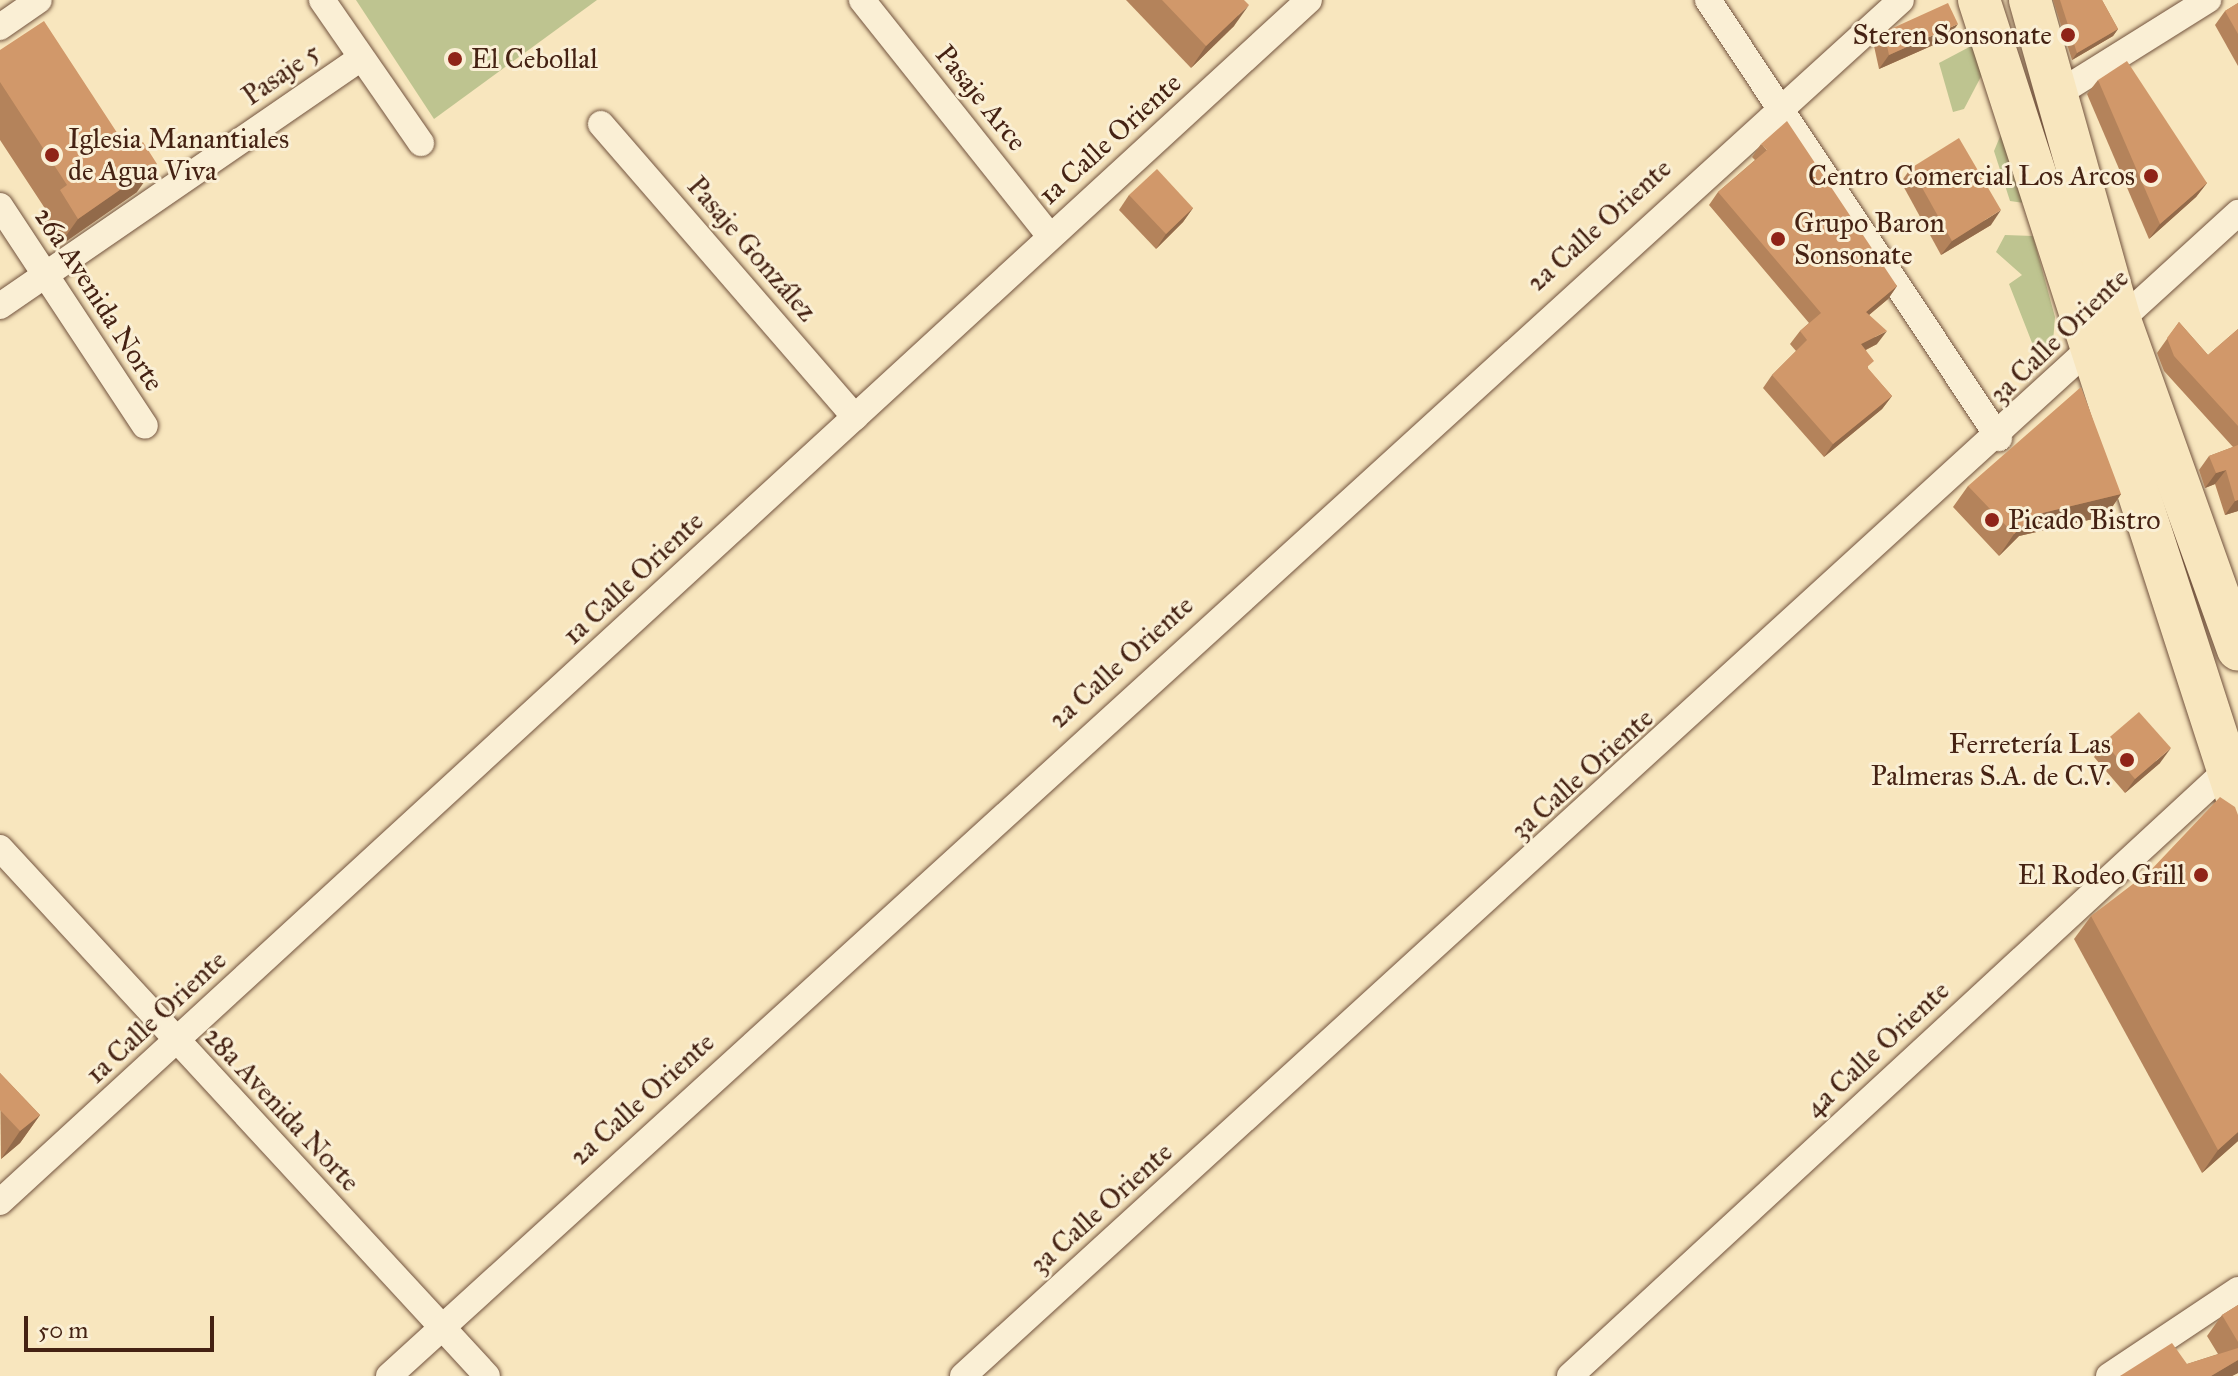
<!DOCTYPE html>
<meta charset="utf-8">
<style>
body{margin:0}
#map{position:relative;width:2238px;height:1376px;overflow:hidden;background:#f8e6be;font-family:"IM FELL Great Primer",serif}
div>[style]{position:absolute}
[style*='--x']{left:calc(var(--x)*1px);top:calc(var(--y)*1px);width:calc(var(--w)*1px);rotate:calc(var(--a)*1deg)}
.green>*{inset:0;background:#bec490}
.roads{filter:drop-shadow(0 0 2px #72533e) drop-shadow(0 0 2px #72533e)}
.minor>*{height:26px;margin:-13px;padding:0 13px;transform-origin:13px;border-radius:13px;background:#faefd5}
.primary>*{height:42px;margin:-21px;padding:0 21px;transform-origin:21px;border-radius:21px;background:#f8e6be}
.wall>*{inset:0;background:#b4835b}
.shaded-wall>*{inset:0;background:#926a4a}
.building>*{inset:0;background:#d1986a}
.dots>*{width:22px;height:22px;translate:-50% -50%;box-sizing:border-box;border:4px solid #faefd5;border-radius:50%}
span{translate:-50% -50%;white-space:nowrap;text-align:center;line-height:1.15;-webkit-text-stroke:6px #faefd5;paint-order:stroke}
.poi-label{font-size:28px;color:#452213}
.right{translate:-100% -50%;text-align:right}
.left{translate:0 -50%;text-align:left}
.street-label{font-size:28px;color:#452213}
.scale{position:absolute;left:24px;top:1316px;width:190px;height:36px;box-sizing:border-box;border:4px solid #452213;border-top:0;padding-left:10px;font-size:24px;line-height:28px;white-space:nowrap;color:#452213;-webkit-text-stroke:6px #faefd5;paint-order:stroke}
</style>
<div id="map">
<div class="green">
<div style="clip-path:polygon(356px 0,597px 0,434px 119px)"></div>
<div style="clip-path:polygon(1975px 44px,1986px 67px,1964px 109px,1953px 112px,1939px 63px)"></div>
<div style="clip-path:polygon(2004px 127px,2024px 203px,2010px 201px,1994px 151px)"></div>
<div style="clip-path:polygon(2005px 235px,2033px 236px,2055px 317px,2053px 342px,2038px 358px,2009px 284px,2022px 275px,1996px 252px)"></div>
</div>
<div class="roads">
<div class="minor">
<div style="--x:322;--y:0;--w:174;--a:55.3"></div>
<div style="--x:862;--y:0;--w:302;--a:51.5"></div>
<div style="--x:1708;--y:0;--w:526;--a:56.4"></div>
<div style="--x:0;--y:27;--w:47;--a:-34.7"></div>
<div style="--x:2059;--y:93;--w:176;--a:-32"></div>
<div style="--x:601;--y:124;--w:388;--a:49.1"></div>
<div style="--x:0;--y:206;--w:263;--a:56.6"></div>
<div style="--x:0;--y:306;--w:438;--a:-34.5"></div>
<div style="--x:0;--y:848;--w:718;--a:47.31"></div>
<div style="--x:0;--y:1202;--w:1777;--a:-42.56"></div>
<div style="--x:389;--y:1376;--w:2044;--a:-42.3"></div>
<div style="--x:963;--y:1376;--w:1726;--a:-42.37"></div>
<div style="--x:1570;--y:1376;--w:895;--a:-42.69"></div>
<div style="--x:2109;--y:1376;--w:155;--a:-33.7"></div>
</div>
<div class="primary">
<div style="--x:1979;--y:0;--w:842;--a:72.08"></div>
<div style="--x:2030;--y:0;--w:332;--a:74.3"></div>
<div style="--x:2120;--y:320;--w:350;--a:70.3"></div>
</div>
</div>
<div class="wall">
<div style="clip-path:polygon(1126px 0,1244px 0,1234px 26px,1191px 68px)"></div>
<div style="clip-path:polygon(2053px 0,2102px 0,2118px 29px,2113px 36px,2072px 60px)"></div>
<div style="clip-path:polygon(2238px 3px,2238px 66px,2215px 25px,2225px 11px)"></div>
<div style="clip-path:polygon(1884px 32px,1947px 39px,1879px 69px,1874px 46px)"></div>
<div style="clip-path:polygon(0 50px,137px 192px,58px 247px,40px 218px,46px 210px,0 140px)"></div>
<div style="clip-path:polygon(2098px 80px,2207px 183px,2196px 197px,2149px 239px,2087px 94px)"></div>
<div style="clip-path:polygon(1761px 144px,1897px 286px,1888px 299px,1869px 315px,1877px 344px,1866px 350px,1868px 369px,1892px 396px,1882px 409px,1824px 457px,1763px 388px,1772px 375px,1796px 351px,1790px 344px,1800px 331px,1809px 323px,1709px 205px,1718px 192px,1755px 160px,1752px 157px)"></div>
<div style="clip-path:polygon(1911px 168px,1991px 225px,1941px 255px,1901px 182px)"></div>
<div style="clip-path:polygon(1129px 195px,1193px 208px,1183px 222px,1156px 249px,1119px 210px)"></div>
<div style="clip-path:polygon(2179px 322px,2208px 355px,2238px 329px,2238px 511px,2225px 515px,2215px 484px,2205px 488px,2199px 470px,2209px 456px,2233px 447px,2164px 371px,2157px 353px)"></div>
<div style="clip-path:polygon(1968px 486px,2121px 494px,2106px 516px,2019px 536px,1999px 556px,1953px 507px)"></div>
<div style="clip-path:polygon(2104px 742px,2160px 763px,2125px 793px,2094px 757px)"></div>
<div style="clip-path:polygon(2238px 815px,2238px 1141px,2202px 1173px,2074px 939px,2091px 916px)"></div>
<div style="clip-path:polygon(0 1073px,40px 1115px,20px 1143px,1px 1159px)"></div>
<div style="clip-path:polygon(2238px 1305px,2238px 1373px,2232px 1376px,2120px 1376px,2187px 1364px,2218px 1354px,2207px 1336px,2222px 1315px)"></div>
</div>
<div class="shaded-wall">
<div style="clip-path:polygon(1249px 5px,1234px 26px,1191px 68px,1206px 46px)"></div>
<div style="clip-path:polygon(1958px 24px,1947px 39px,1879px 69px,1889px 55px)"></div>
<div style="clip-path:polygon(2118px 29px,2113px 36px,2072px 60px,2077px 53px)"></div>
<div style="clip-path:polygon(157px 164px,137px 192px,58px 247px,78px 219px)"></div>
<div style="clip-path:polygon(2207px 183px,2196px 197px,2149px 239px,2160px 224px)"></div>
<div style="clip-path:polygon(1193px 208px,1183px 222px,1156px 249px,1166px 234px)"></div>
<div style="clip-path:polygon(2001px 210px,1991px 225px,1941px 255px,1952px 241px)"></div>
<div style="clip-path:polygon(1897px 286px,1888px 299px,1857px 325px,1866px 312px)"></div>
<div style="clip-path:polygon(1887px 331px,1877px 344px,1851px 357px,1861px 344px)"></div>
<div style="clip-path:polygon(1892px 396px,1882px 409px,1824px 457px,1833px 444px)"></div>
<div style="clip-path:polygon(2226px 470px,2215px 484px,2205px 488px,2216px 473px)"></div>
<div style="clip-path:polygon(2121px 494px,2106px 516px,2019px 536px,1999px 556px,2014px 534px,2034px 515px)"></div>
<div style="clip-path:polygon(2238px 500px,2238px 511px,2225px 515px,2235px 501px)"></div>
<div style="clip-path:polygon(2171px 748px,2160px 763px,2125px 793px,2135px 779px)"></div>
<div style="clip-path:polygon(40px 1115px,20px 1143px,1px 1159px,20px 1131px)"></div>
<div style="clip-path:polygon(2238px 1132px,2238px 1141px,2202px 1173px,2218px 1150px)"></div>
<div style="clip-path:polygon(2238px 1360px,2238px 1373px,2232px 1376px,2211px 1376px)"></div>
</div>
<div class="building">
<div style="clip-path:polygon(1162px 0,1244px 0,1249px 5px,1206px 46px)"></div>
<div style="clip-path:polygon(2060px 0,2102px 0,2118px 29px,2077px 53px)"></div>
<div style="clip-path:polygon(1948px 3px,1958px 24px,1889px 55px,1884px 32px)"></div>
<div style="clip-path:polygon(2238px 3px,2238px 34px,2225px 11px)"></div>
<div style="clip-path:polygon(44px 21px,129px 151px,143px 142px,157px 164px,78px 219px,60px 190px,67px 185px,0 82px,0 50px)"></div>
<div style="clip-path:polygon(2127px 61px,2207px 183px,2160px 224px,2098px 80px)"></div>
<div style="clip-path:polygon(1787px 121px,1897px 286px,1866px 312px,1887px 331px,1861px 344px,1874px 361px,1867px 367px,1892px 396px,1833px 444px,1772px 375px,1807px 340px,1800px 331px,1821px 313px,1718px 192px,1767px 150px,1761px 144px)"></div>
<div style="clip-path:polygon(1959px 138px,2001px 210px,1952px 241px,1911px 168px)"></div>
<div style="clip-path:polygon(1157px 169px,1193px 208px,1166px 234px,1129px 195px)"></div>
<div style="clip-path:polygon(2179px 322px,2208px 355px,2238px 329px,2238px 426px,2174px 356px,2167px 338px)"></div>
<div style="clip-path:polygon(2081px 387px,2121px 494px,2034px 515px,2014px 534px,1968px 486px)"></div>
<div style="clip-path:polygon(2238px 445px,2238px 500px,2235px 501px,2226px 470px,2216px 473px,2209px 456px)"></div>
<div style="clip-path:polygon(2139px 712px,2171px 748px,2135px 779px,2104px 742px)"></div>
<div style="clip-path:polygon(2220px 797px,2235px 807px,2238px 815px,2238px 1132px,2218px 1150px,2091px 916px,2150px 871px)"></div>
<div style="clip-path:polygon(0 1073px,40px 1115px,20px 1131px,0 1110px)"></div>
<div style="clip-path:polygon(2238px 1305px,2238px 1342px,2222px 1315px)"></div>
<div style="clip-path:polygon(2172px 1343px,2187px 1364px,2238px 1348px,2238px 1360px,2211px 1376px,2120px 1376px)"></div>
</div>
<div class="dots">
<div style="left:2068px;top:35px;background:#8f2418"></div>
<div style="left:455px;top:59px;background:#8f2418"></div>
<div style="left:52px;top:155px;background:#8f2418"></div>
<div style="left:2151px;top:176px;background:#8f2418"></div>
<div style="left:1778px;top:239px;background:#8f2418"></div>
<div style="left:1992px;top:520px;background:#8f2418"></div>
<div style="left:2127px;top:760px;background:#8f2418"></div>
<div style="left:2201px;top:875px;background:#8f2418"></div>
</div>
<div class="poi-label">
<span class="right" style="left:2052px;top:35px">Steren Sonsonate</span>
<span class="left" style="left:471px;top:59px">El Cebollal</span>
<span class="left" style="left:68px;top:155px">Iglesia Manantiales<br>de Agua Viva</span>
<span class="right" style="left:2135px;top:176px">Centro Comercial Los Arcos</span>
<span class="left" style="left:1794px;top:239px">Grupo Baron<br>Sonsonate</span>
<span class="left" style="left:2008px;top:520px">Picado Bistro</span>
<span class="right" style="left:2111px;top:760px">Ferretería Las<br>Palmeras S.A. de C.V.</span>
<span class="right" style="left:2185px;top:875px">El Rodeo Grill</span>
</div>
<div class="street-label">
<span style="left:281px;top:74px;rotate:-35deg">Pasaje 5</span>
<span style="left:981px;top:98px;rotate:51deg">Pasaje Arce</span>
<span style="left:1110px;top:139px;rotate:-42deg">1a Calle Oriente</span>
<span style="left:1599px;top:225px;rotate:-42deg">2a Calle Oriente</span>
<span style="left:752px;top:249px;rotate:49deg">Pasaje González</span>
<span style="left:99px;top:299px;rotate:57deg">26a Avenida Norte</span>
<span style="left:2059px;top:336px;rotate:-44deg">3a Calle Oriente</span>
<span style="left:633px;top:578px;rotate:-43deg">1a Calle Oriente</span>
<span style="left:1121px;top:662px;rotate:-42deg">2a Calle Oriente</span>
<span style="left:1582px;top:774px;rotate:-42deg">3a Calle Oriente</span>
<span style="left:156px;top:1017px;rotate:-43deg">1a Calle Oriente</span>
<span style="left:1877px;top:1049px;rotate:-43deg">4a Calle Oriente</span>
<span style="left:642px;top:1099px;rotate:-42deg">2a Calle Oriente</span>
<span style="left:282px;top:1109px;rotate:47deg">28a Avenida Norte</span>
<span style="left:1101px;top:1208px;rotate:-42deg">3a Calle Oriente</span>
</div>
<div class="scale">50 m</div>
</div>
